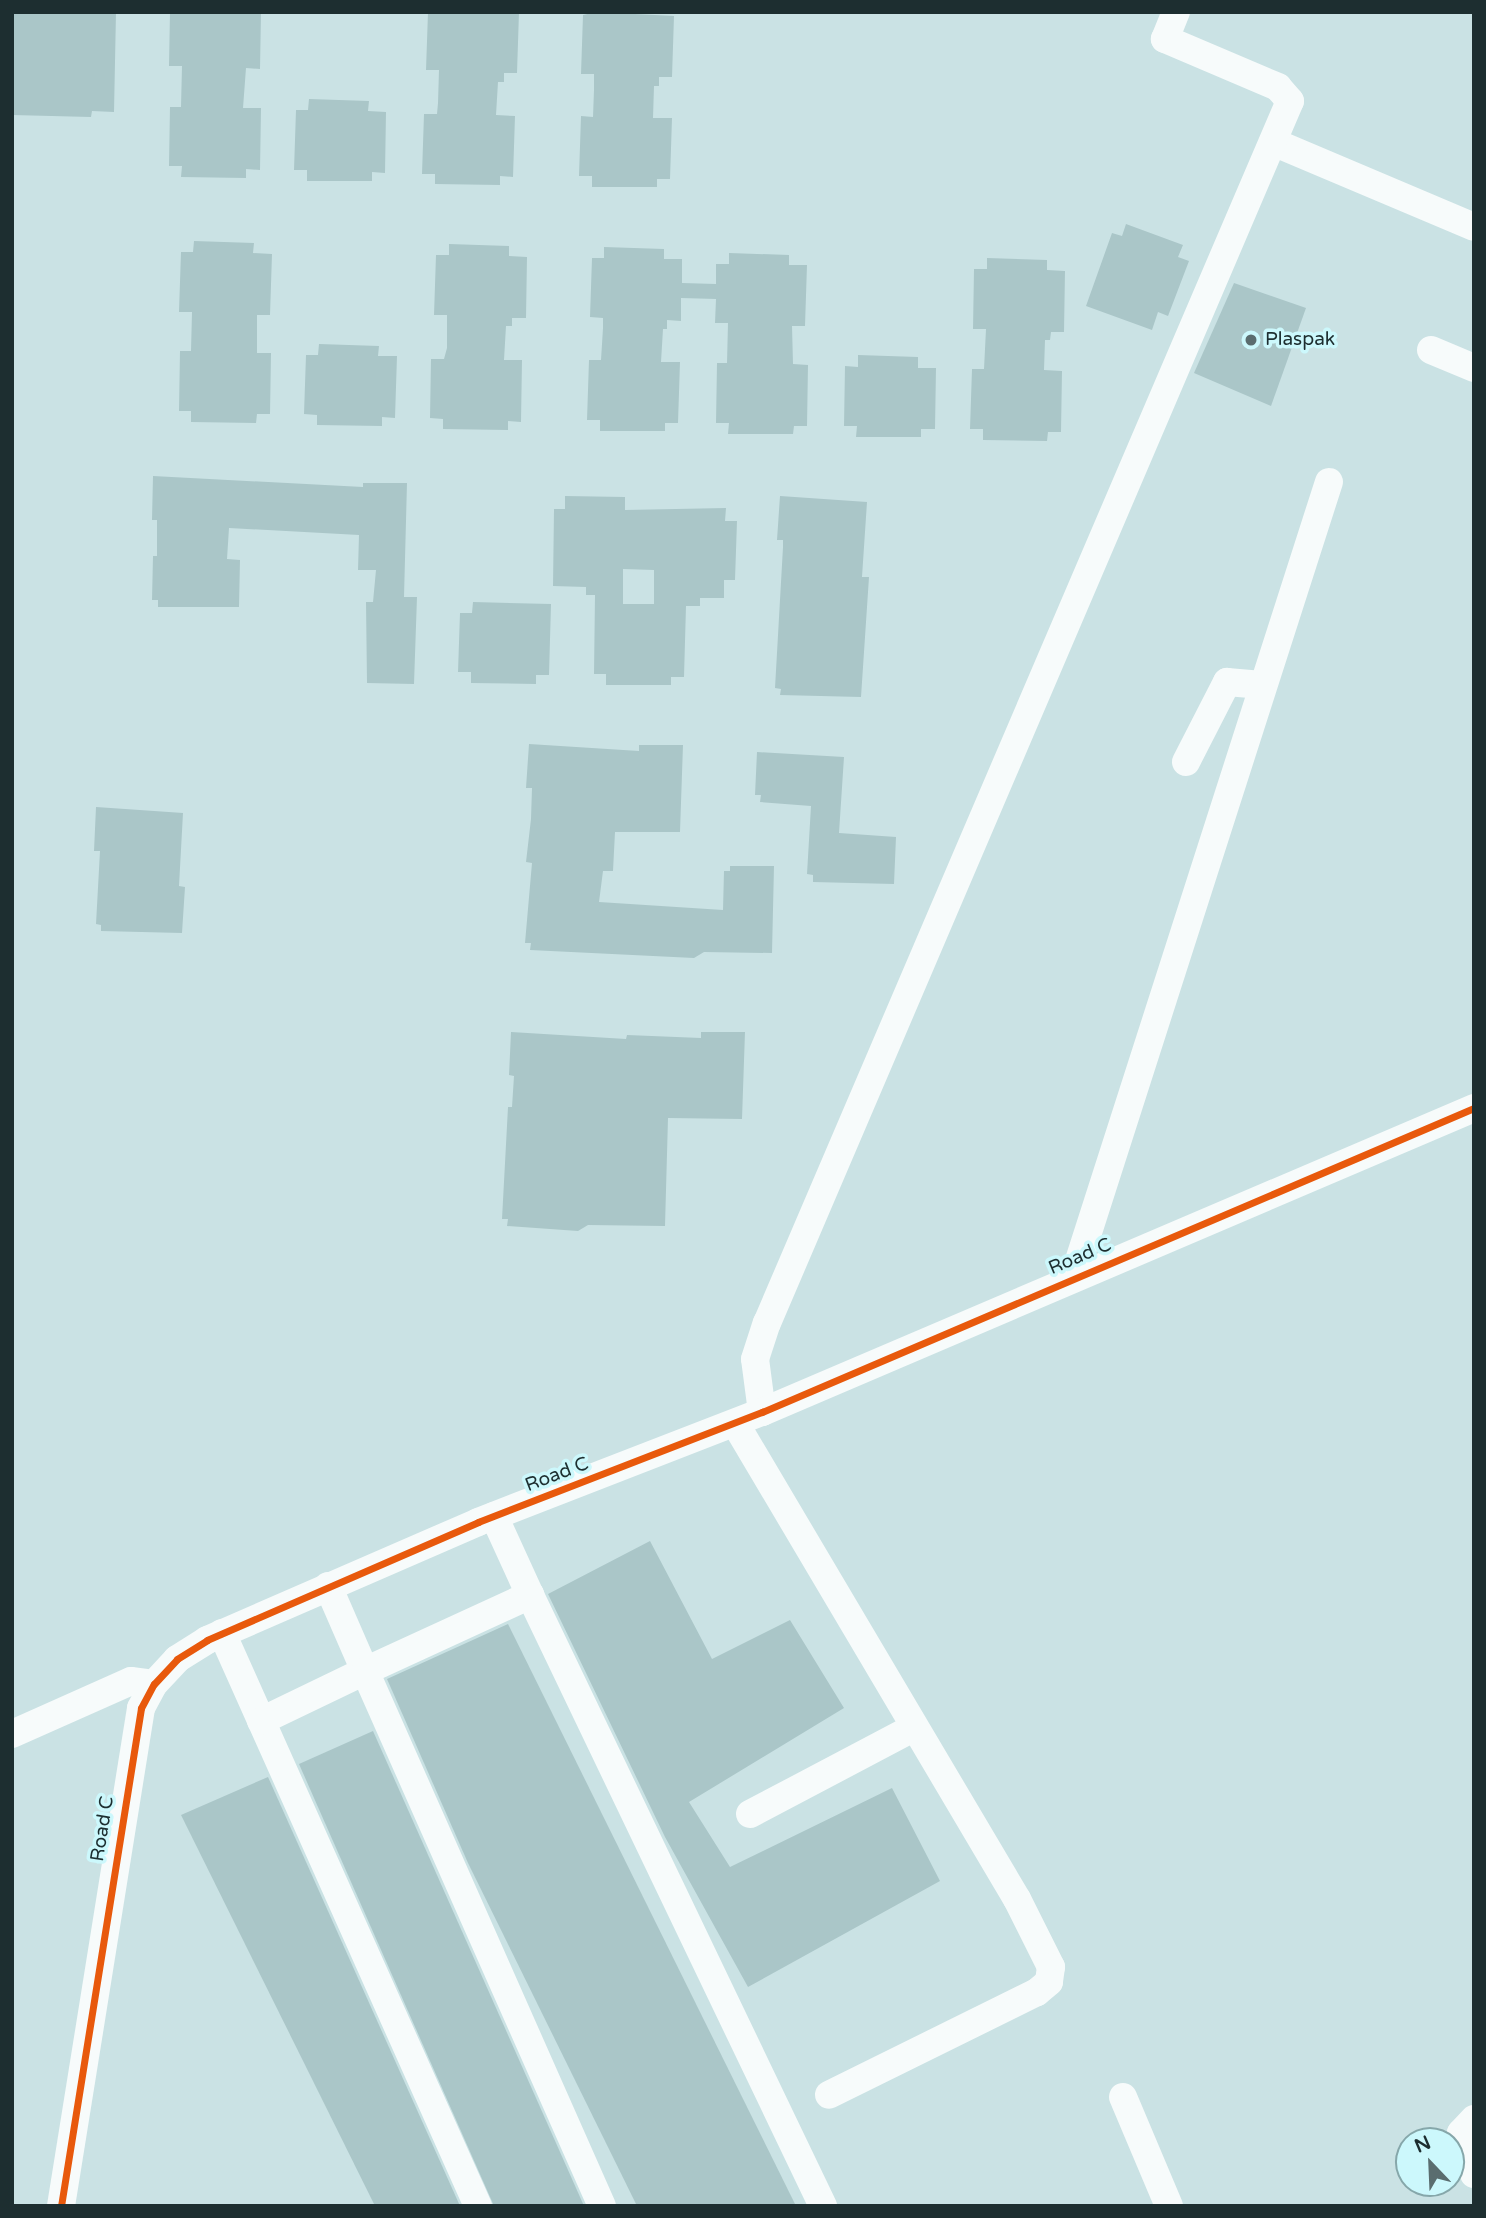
<!DOCTYPE html>
<style>
body{margin:0}
#map{position:relative;width:1486px;height:2218px;overflow:hidden;background:#cae2e4;font-family:"Varela Round",sans-serif}
div>[style]{position:absolute}
[style*='--x']{left:calc(var(--x)*1px);top:calc(var(--y)*1px);width:calc(var(--w)*1px);rotate:calc(var(--a)*1deg)}
.building>*{inset:0;background:#aac6c8}
.minor>*{height:28px;margin:-14px;padding:0 14px;transform-origin:14px;border-radius:14px;background:#f7fbfb}
.cycleway>*{height:7px;margin:-3.5px;padding:0 3.5px;transform-origin:3.5px;border-radius:3.5px;background:#e8590c}
.dots>*{width:19px;height:19px;translate:-50% -50%;box-sizing:border-box;border:4px solid #ccf8fc;border-radius:50%}
span{translate:-50% -50%;white-space:nowrap;text-align:center;line-height:1.15;-webkit-text-stroke:7px #ccf8fc;paint-order:stroke}
.poi-label{font-size:19px;color:#1d2e30}
.left{translate:0 -50%;text-align:left}
.street-label{font-size:19px;color:#1d2e30}
.frame{position:absolute;inset:0;border:14px solid #1d2e30;pointer-events:none}
.north{position:absolute;left:1395px;top:2127px;width:70px;height:70px;box-sizing:border-box;background:#ccf8fc;border:2px solid #86a7aa;border-radius:50%;rotate:337deg;font-size:19px;font-weight:700;line-height:28px;text-align:center;color:#1d2e30}
.north::after{content:'';display:block;margin:auto;width:24px;height:32px;background:#5a6d6f;clip-path:polygon(50% 0,100% 100%,50% 72%,0 100%)}
</style>
<div id="map">
<div class="building">
<div style="clip-path:polygon(12px 12px,116px 12px,114px 112px,92px 111px,91px 117px,12px 115px)"></div>
<div style="clip-path:polygon(170px 12px,261px 12px,260px 69px,246px 68px,243px 108px,261px 108px,260px 170px,246px 169px,246px 178px,181px 177px,182px 166px,169px 166px,170px 107px,181px 107px,182px 66px,169px 66px)"></div>
<div style="clip-path:polygon(428px 12px,519px 12px,517px 73px,504px 73px,504px 82px,498px 82px,496px 115px,515px 116px,513px 177px,500px 176px,500px 185px,435px 184px,435px 174px,422px 174px,424px 114px,437px 114px,438px 103px,439px 70px,426px 70px)"></div>
<div style="clip-path:polygon(596px 12px,674px 16px,672px 77px,659px 77px,659px 86px,654px 86px,653px 118px,672px 118px,670px 179px,657px 179px,657px 187px,592px 187px,592px 176px,579px 176px,581px 116px,593px 117px,594px 90px,594px 74px,581px 74px,583px 15px)"></div>
<div style="clip-path:polygon(309px 99px,369px 101px,368px 111px,386px 112px,385px 173px,372px 172px,372px 181px,307px 181px,307px 170px,294px 170px,296px 110px,308px 110px)"></div>
<div style="clip-path:polygon(1126px 224px,1183px 245px,1178px 257px,1189px 261px,1168px 316px,1158px 312px,1152px 330px,1086px 306px,1112px 233px,1122px 236px)"></div>
<div style="clip-path:polygon(194px 241px,254px 243px,253px 253px,272px 254px,270px 315px,257px 315px,257px 353px,271px 353px,270px 414px,257px 414px,256px 423px,191px 422px,191px 411px,179px 411px,180px 351px,191px 351px,192px 312px,179px 312px,181px 252px,193px 252px)"></div>
<div style="clip-path:polygon(449px 244px,509px 246px,509px 256px,527px 257px,526px 318px,512px 318px,512px 326px,506px 326px,504px 360px,522px 360px,521px 422px,508px 421px,508px 430px,443px 429px,443px 419px,430px 418px,431px 359px,444px 359px,447px 348px,447px 315px,434px 315px,436px 255px,449px 255px)"></div>
<div style="clip-path:polygon(604px 247px,664px 249px,664px 259px,682px 259px,682px 283px,716px 284px,716px 264px,729px 264px,729px 253px,789px 255px,789px 265px,807px 265px,805px 326px,792px 326px,793px 364px,808px 365px,807px 426px,794px 426px,793px 434px,728px 434px,729px 423px,716px 423px,717px 363px,727px 363px,728px 323px,715px 323px,716px 299px,681px 298px,681px 321px,667px 320px,667px 329px,663px 329px,661px 362px,680px 362px,678px 423px,665px 423px,665px 431px,600px 431px,600px 420px,587px 420px,589px 360px,601px 360px,603px 328px,603px 318px,590px 317px,592px 258px,604px 258px)"></div>
<div style="clip-path:polygon(987px 258px,1047px 260px,1047px 270px,1065px 271px,1064px 332px,1051px 332px,1050px 340px,1045px 340px,1044px 370px,1062px 371px,1061px 432px,1048px 432px,1047px 441px,983px 440px,983px 429px,970px 429px,972px 369px,984px 369px,986px 329px,973px 329px,974px 269px,987px 269px)"></div>
<div style="clip-path:polygon(1234px 283px,1306px 308px,1271px 406px,1194px 373px)"></div>
<div style="clip-path:polygon(319px 344px,379px 346px,378px 356px,397px 356px,395px 418px,382px 417px,382px 426px,317px 425px,317px 415px,304px 414px,306px 355px,318px 355px)"></div>
<div style="clip-path:polygon(858px 355px,918px 357px,918px 368px,936px 368px,935px 429px,921px 429px,921px 437px,856px 437px,857px 426px,844px 426px,845px 366px,858px 367px)"></div>
<div style="clip-path:polygon(153px 476px,363px 487px,363px 483px,407px 483px,404px 597px,417px 597px,414px 684px,367px 683px,366px 602px,373px 602px,376px 570px,358px 570px,359px 535px,229px 528px,227px 559px,240px 560px,239px 607px,158px 607px,158px 600px,152px 600px,153px 556px,157px 556px,157px 520px,152px 520px)"></div>
<div style="clip-path:polygon(evenodd,565px 496px,625px 497px,625px 510px,726px 508px,725px 521px,737px 521px,735px 580px,724px 580px,724px 598px,700px 598px,700px 606px,686px 606px,684px 677px,671px 677px,671px 685px,606px 685px,606px 674px,594px 674px,595px 595px,586px 595px,586px 587px,553px 586px,554px 509px,565px 509px,565px 496px,623px 569px,654px 570px,654px 604px,623px 604px,623px 569px)"></div>
<div style="clip-path:polygon(780px 496px,867px 502px,862px 577px,869px 577px,861px 697px,780px 695px,781px 689px,775px 688px,783px 547px,783px 540px,777px 540px)"></div>
<div style="clip-path:polygon(473px 602px,551px 604px,549px 675px,536px 675px,536px 684px,471px 683px,471px 672px,458px 672px,460px 613px,472px 613px)"></div>
<div style="clip-path:polygon(529px 744px,639px 751px,639px 745px,683px 745px,680px 832px,615px 832px,613px 871px,603px 871px,599px 902px,723px 910px,724px 871px,730px 871px,730px 866px,774px 866px,772px 953px,704px 952px,694px 958px,530px 950px,531px 943px,525px 943px,532px 863px,526px 862px,531px 819px,532px 788px,526px 788px)"></div>
<div style="clip-path:polygon(757px 752px,844px 757px,839px 833px,896px 837px,894px 884px,813px 882px,813px 875px,807px 874px,811px 806px,760px 802px,761px 795px,755px 795px)"></div>
<div style="clip-path:polygon(96px 807px,183px 813px,179px 886px,185px 887px,182px 933px,101px 931px,101px 925px,96px 924px,100px 851px,94px 851px)"></div>
<div style="clip-path:polygon(511px 1032px,626px 1039px,627px 1035px,701px 1038px,701px 1032px,745px 1032px,742px 1119px,668px 1118px,665px 1226px,588px 1225px,578px 1231px,507px 1226px,508px 1219px,502px 1219px,508px 1107px,512px 1107px,514px 1076px,509px 1075px)"></div>
<div style="clip-path:polygon(650px 1541px,712px 1659px,790px 1620px,844px 1708px,689px 1802px,730px 1867px,892px 1788px,940px 1881px,748px 1987px,665px 1837px,548px 1594px)"></div>
<div style="clip-path:polygon(508px 1624px,796px 2206px,637px 2206px,468px 1863px,387px 1679px)"></div>
<div style="clip-path:polygon(373px 1731px,584px 2206px,494px 2206px,299px 1764px)"></div>
<div style="clip-path:polygon(268px 1777px,460px 2206px,375px 2206px,181px 1815px)"></div>
</div>
<div class="minor">
<div style="--x:1273;--y:142;--w:218;--a:22.9"></div>
<div style="--x:1431;--y:350;--w:47;--a:22.7"></div>
<div style="--x:1186;--y:762;--w:90;--a:-62.9"></div>
<div style="--x:1227;--y:682;--w:35;--a:5"></div>
<div style="--x:1074;--y:1276;--w:834;--a:-72.2"></div>
<div style="--x:762;--y:1412;--w:53;--a:-97.5"></div>
<div style="--x:755;--y:1359;--w:38;--a:-72"></div>
<div style="--x:767;--y:1323;--w:1329;--a:-66.83"></div>
<div style="--x:1290;--y:101;--w:18;--a:-131"></div>
<div style="--x:1278;--y:87;--w:123;--a:-157"></div>
<div style="--x:1165;--y:39;--w:29;--a:-68"></div>
<div style="--x:735;--y:1423;--w:553;--a:59.36"></div>
<div style="--x:1017;--y:1899;--w:76;--a:63.4"></div>
<div style="--x:1051;--y:1967;--w:15;--a:98"></div>
<div style="--x:1049;--y:1982;--w:16;--a:140"></div>
<div style="--x:1037;--y:1992;--w:232;--a:153.7"></div>
<div style="--x:494;--y:1516;--w:87;--a:65.5"></div>
<div style="--x:328;--y:1586;--w:93;--a:66.5"></div>
<div style="--x:365;--y:1671;--w:182;--a:-24.7"></div>
<div style="--x:530;--y:1595;--w:678;--a:64.38"></div>
<div style="--x:222;--y:1633;--w:628;--a:65.93"></div>
<div style="--x:261;--y:1721;--w:115;--a:-25.7"></div>
<div style="--x:365;--y:1671;--w:585;--a:66.11"></div>
<div style="--x:12;--y:1734;--w:130;--a:-24"></div>
<div style="--x:131;--y:1681;--w:23;--a:7"></div>
<div style="--x:750;--y:1814;--w:184;--a:-27.8"></div>
<div style="--x:1123;--y:2097;--w:118;--a:67.1"></div>
<div style="--x:1474;--y:2119;--w:19;--a:133"></div>
<div style="--x:1461;--y:2133;--w:43;--a:72.4"></div>
<div style="--x:61;--y:2206;--w:504;--a:-80.87"></div>
<div style="--x:141;--y:1708;--w:27;--a:-62"></div>
<div style="--x:154;--y:1684;--w:34;--a:-47"></div>
<div style="--x:177;--y:1659;--w:36;--a:-32"></div>
<div style="--x:207;--y:1640;--w:296;--a:-23.5"></div>
<div style="--x:478;--y:1522;--w:305;--a:-21.2"></div>
<div style="--x:762;--y:1412;--w:774;--a:-23.12"></div>
</div>
<div class="cycleway">
<div style="--x:61;--y:2206;--w:504;--a:-80.87"></div>
<div style="--x:141;--y:1708;--w:27;--a:-62"></div>
<div style="--x:154;--y:1684;--w:34;--a:-47"></div>
<div style="--x:177;--y:1659;--w:36;--a:-32"></div>
<div style="--x:207;--y:1640;--w:296;--a:-23.5"></div>
<div style="--x:478;--y:1522;--w:305;--a:-21.2"></div>
<div style="--x:762;--y:1412;--w:774;--a:-23.12"></div>
</div>
<div class="dots">
<div style="left:1251px;top:340px;background:#5a6d6f"></div>
</div>
<div class="poi-label">
<span class="left" style="left:1265px;top:340px">Plaspak</span>
</div>
<div class="street-label">
<span style="left:1080px;top:1257px;rotate:-23deg">Road C</span>
<span style="left:557px;top:1475px;rotate:-21deg">Road C</span>
<span style="left:103px;top:1829px;rotate:-81deg">Road C</span>
</div>
<div class="frame"></div>
<div class="north">N</div>
</div>
